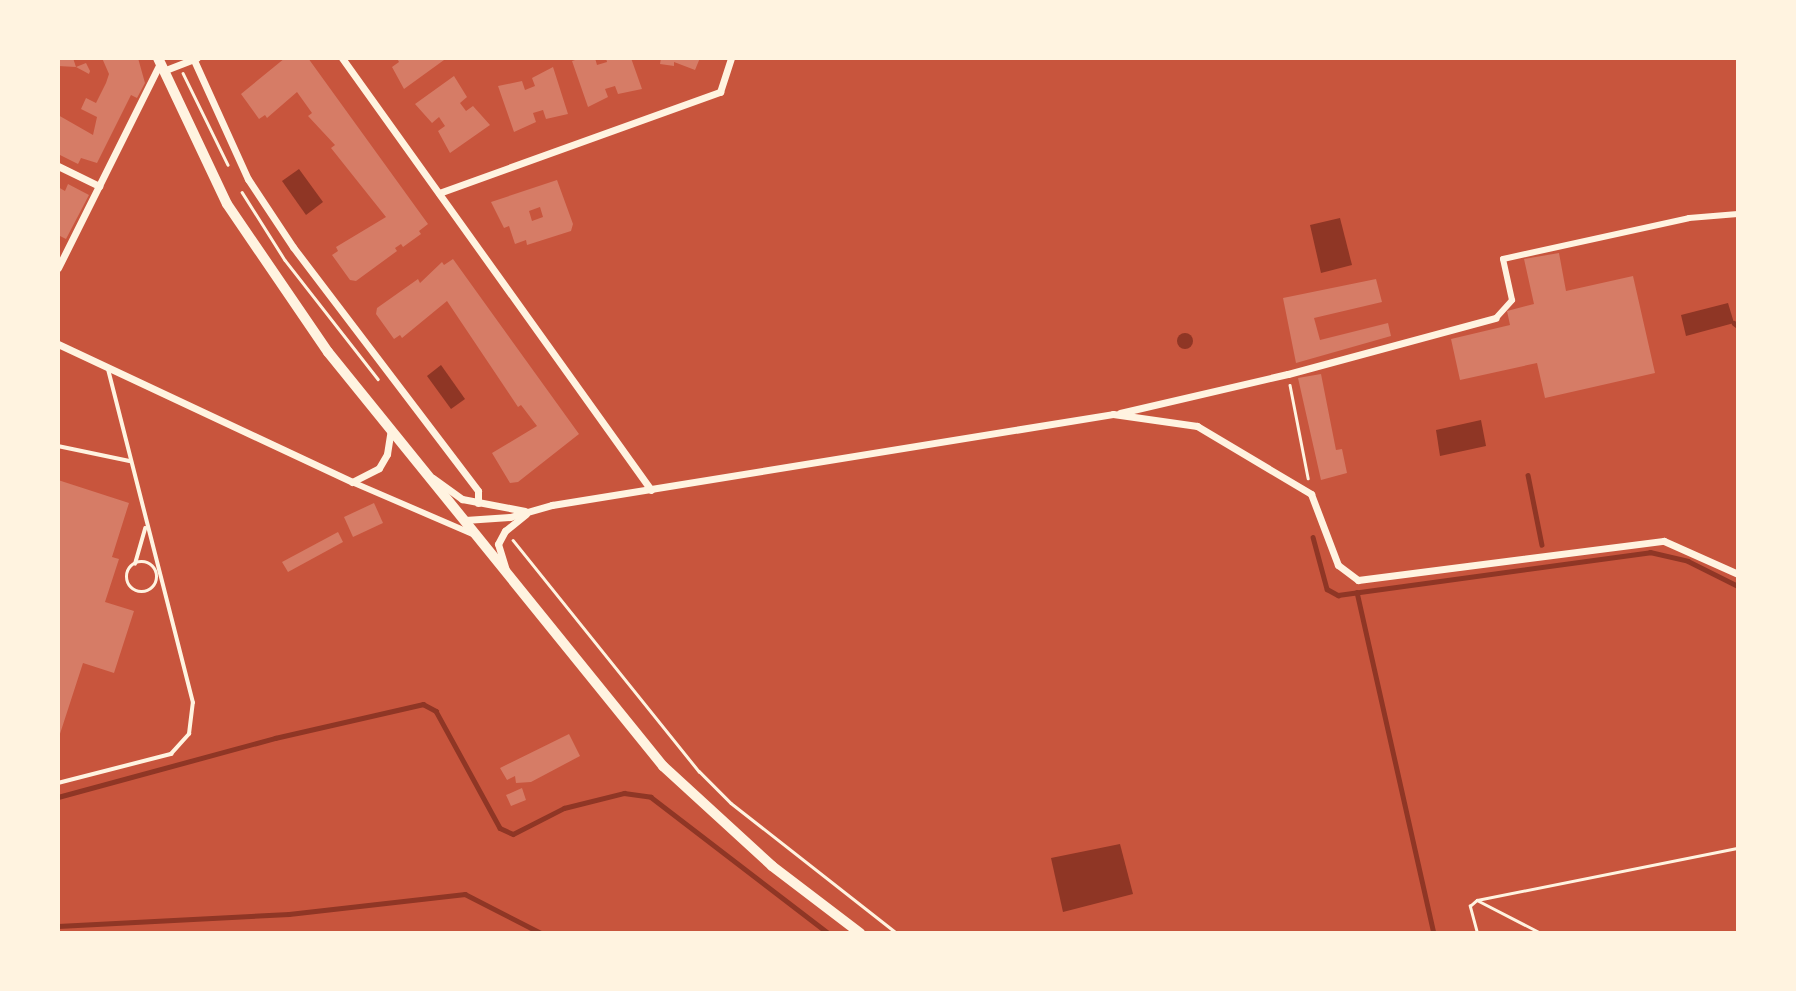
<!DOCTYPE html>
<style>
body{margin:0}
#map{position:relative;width:1796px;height:991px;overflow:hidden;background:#c8553d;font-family:"DM Sans",sans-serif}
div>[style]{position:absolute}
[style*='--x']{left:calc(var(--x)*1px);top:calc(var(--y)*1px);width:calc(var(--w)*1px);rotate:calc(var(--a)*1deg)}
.water>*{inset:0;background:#8f3625}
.round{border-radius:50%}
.stream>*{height:4.5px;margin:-2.25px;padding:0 2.25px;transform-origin:2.25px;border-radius:2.25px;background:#8f3625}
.building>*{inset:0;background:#d67c66}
.path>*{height:2.5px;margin:-1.25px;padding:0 1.25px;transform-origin:1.25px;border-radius:1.25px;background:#fff3e0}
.service>*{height:3.5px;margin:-1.75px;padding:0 1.75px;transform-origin:1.75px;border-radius:1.75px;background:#fff3e0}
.service>.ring{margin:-1.75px;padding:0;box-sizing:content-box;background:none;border:3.5px solid #fff3e0;border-radius:50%}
.pedestrian>*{height:6px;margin:-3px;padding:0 3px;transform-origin:3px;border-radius:3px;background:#fff3e0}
.minor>*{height:7px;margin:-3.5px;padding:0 3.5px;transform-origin:3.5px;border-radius:3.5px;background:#fff3e0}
.tertiary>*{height:10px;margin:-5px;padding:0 5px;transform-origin:5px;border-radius:5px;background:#fff3e0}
span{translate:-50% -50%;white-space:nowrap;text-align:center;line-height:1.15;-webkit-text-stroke:7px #fff3e0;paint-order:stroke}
.frame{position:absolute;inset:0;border:60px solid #fff3e0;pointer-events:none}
</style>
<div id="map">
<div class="water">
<div style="clip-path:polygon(299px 169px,323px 202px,306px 215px,282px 181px)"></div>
<div style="clip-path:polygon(1340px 218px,1352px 265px,1321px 273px,1310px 225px)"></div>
<div style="clip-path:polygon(1728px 303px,1734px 323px,1686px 336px,1681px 315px)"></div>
<div class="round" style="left:1177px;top:333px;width:16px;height:16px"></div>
<div style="clip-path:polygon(441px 365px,465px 399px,451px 409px,427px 376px)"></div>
<div style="clip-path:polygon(1481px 420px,1486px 446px,1440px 456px,1436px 430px)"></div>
<div style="clip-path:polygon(1120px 844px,1133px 894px,1063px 912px,1051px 858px)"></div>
</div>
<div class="stream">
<div style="--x:1734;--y:323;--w:5;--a:37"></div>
<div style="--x:1528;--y:475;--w:71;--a:78.7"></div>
<div style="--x:1313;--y:537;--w:54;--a:74.9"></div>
<div style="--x:1327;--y:589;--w:13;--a:29"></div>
<div style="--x:1338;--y:595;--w:315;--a:-7.8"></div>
<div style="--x:1650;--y:552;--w:39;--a:13"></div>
<div style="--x:1688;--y:561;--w:56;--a:26.6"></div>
<div style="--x:1357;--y:592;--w:350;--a:77.3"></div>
<div style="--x:58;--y:797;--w:225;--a:-15.2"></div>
<div style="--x:275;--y:738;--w:152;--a:-12.9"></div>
<div style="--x:423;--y:704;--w:15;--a:28"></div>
<div style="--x:436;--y:711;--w:133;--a:61.3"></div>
<div style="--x:500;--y:828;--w:14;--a:25"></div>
<div style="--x:513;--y:834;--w:57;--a:-27"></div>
<div style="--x:564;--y:808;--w:62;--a:-14"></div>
<div style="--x:624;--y:793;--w:27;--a:8"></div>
<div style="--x:651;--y:797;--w:223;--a:37.5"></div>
<div style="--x:58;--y:926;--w:231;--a:-3"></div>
<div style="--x:289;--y:914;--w:177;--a:-6.5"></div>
<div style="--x:465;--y:894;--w:85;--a:27.2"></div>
</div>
<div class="building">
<div style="clip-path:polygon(73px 58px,76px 67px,58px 66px,58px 60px)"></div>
<div style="clip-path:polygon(102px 58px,138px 58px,145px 83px,137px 98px,131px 95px,97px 163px,81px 158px,78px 164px,58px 154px,58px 115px,93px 135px,97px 117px,81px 109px,86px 98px,96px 103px,106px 83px,109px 74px)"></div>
<div style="clip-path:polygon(285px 58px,308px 58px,428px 224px,419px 231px,421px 234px,403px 247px,401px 244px,395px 248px,397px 251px,356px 281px,350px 280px,332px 255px,338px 251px,336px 247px,386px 217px,331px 148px,335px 145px,308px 116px,312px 113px,297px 92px,267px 118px,265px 115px,259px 119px,241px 94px)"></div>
<div style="clip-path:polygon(397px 58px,442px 58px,444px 60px,404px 89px,392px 67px,399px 62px)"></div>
<div style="clip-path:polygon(581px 58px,595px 58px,597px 65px,607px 62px,606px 58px,631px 58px,642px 89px,618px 94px,615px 86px,605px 89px,608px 97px,588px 107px,572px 61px)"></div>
<div style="clip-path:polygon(661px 58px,700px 58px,695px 70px,674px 62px,674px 66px,660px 64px)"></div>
<div style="clip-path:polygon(86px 63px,90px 71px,89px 74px,76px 67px)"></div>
<div style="clip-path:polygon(553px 67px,568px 114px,546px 119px,543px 110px,533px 113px,536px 122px,514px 132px,498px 86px,522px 81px,525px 90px,535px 86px,532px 78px)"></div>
<div style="clip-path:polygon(454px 76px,467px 97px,460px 103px,466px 111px,473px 106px,490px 125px,450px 153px,438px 131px,445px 126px,439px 117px,432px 123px,415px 104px)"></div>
<div style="clip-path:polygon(evenodd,557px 180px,573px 224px,571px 231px,527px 245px,526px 240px,515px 244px,509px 226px,504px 228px,491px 202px,557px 180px,540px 207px,543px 217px,532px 221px,529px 211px,540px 207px)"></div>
<div style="clip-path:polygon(68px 184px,89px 195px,66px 239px,58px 235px,58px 187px,65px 191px)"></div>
<div style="clip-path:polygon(1559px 253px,1566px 291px,1633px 276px,1655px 373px,1545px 398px,1537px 363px,1460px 380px,1451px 339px,1510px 325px,1507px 311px,1534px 304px,1524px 259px)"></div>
<div style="clip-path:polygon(453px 259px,579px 434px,518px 482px,510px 483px,492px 453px,537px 426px,521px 405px,518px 407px,447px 301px,402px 338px,400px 335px,394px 339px,376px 314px,377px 308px,418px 279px,420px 283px,442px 262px,444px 265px)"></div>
<div style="clip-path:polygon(1376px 279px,1382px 302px,1314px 318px,1320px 340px,1388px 323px,1391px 336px,1296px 363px,1283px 298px)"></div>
<div style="clip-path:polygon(1321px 374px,1336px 450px,1342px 449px,1347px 473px,1321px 480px,1298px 378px)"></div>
<div style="clip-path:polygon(58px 480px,129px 503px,112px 557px,119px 559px,105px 602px,134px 611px,114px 673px,83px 663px,58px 740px)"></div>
<div style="clip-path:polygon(374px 503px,383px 523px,353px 537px,344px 517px)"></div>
<div style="clip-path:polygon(338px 532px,343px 542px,288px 572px,282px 562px)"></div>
<div style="clip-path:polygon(569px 734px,580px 756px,531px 782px,516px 783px,515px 776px,507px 780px,500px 768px)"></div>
<div style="clip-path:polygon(522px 788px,526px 800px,511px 806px,506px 795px)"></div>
</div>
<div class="path">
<div style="--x:183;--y:73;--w:102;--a:63.9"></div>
<div style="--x:242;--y:192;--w:80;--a:57.7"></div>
<div style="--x:285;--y:260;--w:151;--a:52"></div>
<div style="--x:1290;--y:385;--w:95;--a:79"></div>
<div style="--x:513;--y:540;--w:297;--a:51.2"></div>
<div style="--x:699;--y:771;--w:45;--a:45"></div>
<div style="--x:731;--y:803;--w:211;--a:38.1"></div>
<div style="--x:1477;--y:900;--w:72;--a:27.3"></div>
<div style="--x:1477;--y:933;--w:28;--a:-105"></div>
<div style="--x:1470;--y:906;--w:9;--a:-41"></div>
<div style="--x:1477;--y:900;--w:266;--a:-11.3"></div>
</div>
<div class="service">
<div style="--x:58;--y:446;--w:74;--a:11.8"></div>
<div class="ring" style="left:127px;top:562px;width:26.5px;height:26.5px"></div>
<div style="--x:135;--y:564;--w:37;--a:-74"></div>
<div style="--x:58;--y:783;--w:117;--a:-14.4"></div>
<div style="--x:171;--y:754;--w:27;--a:-48"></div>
<div style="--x:189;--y:734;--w:31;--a:-83"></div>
<div style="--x:193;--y:703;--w:344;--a:-104.3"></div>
</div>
<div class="pedestrian">
<div style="--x:1496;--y:318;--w:24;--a:-48"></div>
<div style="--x:1512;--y:300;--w:42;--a:-102.4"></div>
<div style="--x:1503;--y:259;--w:190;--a:-12.4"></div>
<div style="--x:1689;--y:218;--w:49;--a:-4.7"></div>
<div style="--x:352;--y:482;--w:132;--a:23.3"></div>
</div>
<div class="minor">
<div style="--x:193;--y:58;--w:133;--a:65.6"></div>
<div style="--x:248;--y:179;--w:82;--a:56.5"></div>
<div style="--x:293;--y:247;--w:306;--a:52.8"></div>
<div style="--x:478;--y:491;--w:12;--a:90"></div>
<div style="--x:342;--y:58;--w:531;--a:54.42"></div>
<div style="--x:163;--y:71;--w:36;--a:-21"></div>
<div style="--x:58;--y:166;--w:46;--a:26"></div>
<div style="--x:439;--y:193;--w:299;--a:-19.8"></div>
<div style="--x:720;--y:92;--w:36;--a:-72"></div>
<div style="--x:58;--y:268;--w:229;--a:-63.5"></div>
<div style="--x:58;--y:344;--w:325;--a:25.1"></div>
<div style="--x:352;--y:482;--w:30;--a:-27"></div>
<div style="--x:379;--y:468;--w:16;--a:-60"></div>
<div style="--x:387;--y:454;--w:25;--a:-81"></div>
<div style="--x:1120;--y:413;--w:172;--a:-13.1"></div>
<div style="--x:1288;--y:374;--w:215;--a:-15.1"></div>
<div style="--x:433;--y:478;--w:36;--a:36"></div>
<div style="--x:462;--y:499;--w:64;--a:10.8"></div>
<div style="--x:465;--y:520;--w:45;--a:-3.8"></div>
<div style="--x:510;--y:517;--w:44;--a:-15.9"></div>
<div style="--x:552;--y:505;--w:568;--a:-9.21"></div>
<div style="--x:1113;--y:414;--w:85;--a:8.1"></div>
<div style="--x:1197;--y:426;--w:133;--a:30.8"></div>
<div style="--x:1311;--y:494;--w:76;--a:69.2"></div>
<div style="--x:1338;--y:565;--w:25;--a:37"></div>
<div style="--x:1358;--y:580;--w:308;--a:-7.3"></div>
<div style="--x:1664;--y:541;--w:81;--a:24"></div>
<div style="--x:506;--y:570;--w:27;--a:-107"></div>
<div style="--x:498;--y:544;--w:15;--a:-62"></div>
<div style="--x:505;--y:531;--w:27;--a:-39"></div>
</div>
<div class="tertiary">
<div style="--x:158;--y:58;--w:161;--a:64.7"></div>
<div style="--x:227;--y:204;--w:179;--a:55.7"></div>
<div style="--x:328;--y:352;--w:533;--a:51.02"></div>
<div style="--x:663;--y:766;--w:148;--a:42.5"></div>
<div style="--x:772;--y:866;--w:111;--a:37.3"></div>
</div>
<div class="frame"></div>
</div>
